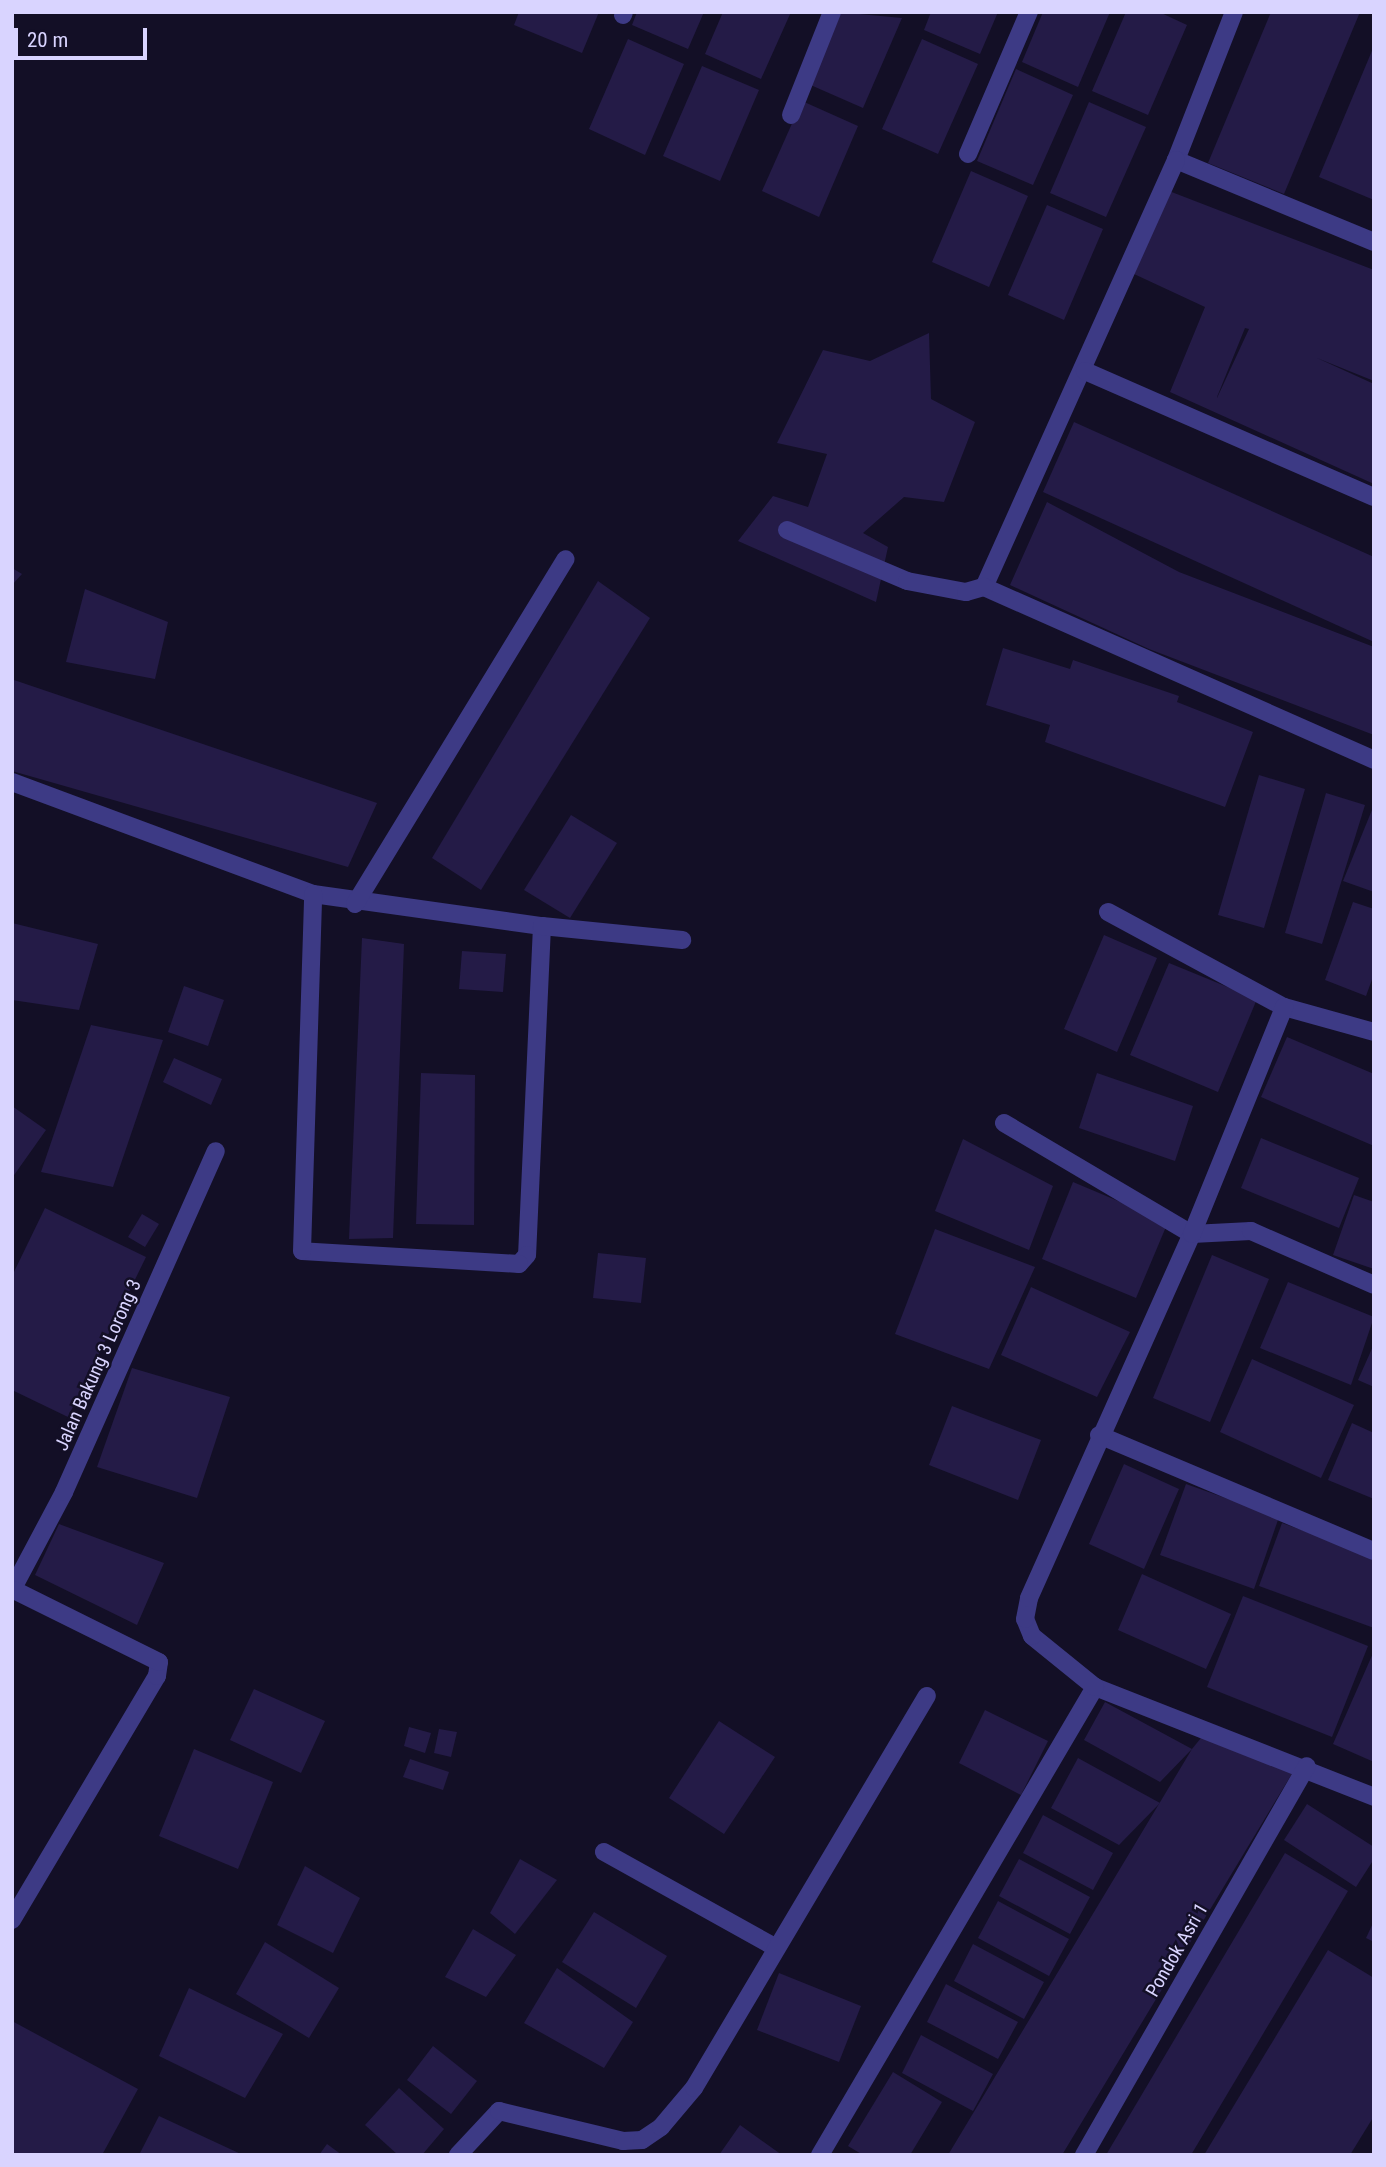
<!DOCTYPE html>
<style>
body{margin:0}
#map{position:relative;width:1386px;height:2167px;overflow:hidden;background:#130f26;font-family:"Roboto Condensed",sans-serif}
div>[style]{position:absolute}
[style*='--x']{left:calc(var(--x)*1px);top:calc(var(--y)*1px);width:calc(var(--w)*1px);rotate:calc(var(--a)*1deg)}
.building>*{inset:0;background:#241b47}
.minor>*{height:18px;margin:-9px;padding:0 9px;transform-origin:9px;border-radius:9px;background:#3d3a85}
span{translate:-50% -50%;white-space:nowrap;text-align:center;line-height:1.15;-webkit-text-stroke:5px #130f26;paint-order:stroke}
.street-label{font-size:19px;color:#d9d4ff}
.frame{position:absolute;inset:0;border:14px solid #d9d4ff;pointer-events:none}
.scale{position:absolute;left:14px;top:28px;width:133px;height:32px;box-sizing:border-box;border:4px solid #d9d4ff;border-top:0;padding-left:9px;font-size:21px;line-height:24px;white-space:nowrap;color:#d9d4ff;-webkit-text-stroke:5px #130f26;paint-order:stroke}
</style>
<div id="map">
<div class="building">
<div style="clip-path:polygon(519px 12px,599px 12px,582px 53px,514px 25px)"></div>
<div style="clip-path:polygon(637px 12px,704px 12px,688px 49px,632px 25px)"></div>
<div style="clip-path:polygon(723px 12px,791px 12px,761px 79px,705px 54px)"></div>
<div style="clip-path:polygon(838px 12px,902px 18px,863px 108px,806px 83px)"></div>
<div style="clip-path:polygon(931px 12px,998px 12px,980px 54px,924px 30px)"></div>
<div style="clip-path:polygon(1043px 12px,1110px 12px,1078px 87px,1022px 62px)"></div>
<div style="clip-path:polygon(1126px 12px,1159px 12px,1187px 25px,1148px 115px,1092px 91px)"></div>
<div style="clip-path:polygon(1271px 12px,1360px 12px,1284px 194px,1208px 163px)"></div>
<div style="clip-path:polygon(628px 39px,684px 64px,645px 155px,589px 129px)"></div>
<div style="clip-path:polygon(922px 39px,978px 64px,938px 154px,882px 129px)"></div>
<div style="clip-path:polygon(1374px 46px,1374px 200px,1319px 177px)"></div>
<div style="clip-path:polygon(702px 66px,759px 90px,720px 181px,663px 156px)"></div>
<div style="clip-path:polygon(1016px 69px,1073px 95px,1033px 185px,977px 161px)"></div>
<div style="clip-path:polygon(802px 101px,858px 126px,819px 217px,762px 191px)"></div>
<div style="clip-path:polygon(1089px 102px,1146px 127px,1106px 217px,1050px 193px)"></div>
<div style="clip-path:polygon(971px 171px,1028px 196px,989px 287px,932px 262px)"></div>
<div style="clip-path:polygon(evenodd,1169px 191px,1374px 270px,1374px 381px,1317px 358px,1374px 384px,1374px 484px,1170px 392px,1205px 307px,1134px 274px,1169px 191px,1245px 328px,1249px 329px,1217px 398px,1217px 397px,1245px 328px)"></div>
<div style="clip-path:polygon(1047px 205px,1103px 229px,1064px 320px,1008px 295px)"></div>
<div style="clip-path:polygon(929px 333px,931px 399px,975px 422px,944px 502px,904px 497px,863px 533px,888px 547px,876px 602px,738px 541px,773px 496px,808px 507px,827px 454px,777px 443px,823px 350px,870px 361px)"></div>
<div style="clip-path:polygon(1074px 422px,1374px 557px,1374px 642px,1043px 492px)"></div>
<div style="clip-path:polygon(1047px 502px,1179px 572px,1374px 647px,1374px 735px,1149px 649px,1010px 585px)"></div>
<div style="clip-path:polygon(12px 568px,22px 574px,12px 585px)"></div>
<div style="clip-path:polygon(598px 581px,650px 618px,481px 890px,432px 858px)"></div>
<div style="clip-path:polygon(85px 589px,168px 622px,155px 679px,66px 662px)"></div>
<div style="clip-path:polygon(1003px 648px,1070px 669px,1073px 660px,1179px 696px,1177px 702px,1253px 732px,1225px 807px,1045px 742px,1050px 725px,986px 705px)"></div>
<div style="clip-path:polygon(14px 680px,377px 803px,348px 867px,12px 771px)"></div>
<div style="clip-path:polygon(1259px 775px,1305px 789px,1264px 928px,1218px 915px)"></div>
<div style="clip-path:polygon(1326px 793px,1365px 805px,1322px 944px,1285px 933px)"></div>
<div style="clip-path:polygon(1374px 805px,1374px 892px,1343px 881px)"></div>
<div style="clip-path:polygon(571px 815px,617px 843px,570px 918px,524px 890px)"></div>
<div style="clip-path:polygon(1353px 902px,1374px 909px,1374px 974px,1366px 996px,1325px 980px)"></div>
<div style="clip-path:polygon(12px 923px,98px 944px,79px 1010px,12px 1000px)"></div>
<div style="clip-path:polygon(1104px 935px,1157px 958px,1117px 1052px,1064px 1029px)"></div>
<div style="clip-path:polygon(362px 938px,404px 944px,393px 1238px,349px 1239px)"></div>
<div style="clip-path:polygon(462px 951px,506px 954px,503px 992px,459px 989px)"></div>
<div style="clip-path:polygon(1169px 963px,1257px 999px,1218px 1092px,1130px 1055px)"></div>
<div style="clip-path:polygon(184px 986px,224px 1000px,208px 1046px,168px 1032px)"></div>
<div style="clip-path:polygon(91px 1025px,163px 1040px,113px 1187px,41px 1172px)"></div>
<div style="clip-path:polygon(1287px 1037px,1374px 1074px,1374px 1146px,1261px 1097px)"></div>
<div style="clip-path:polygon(174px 1058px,222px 1079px,211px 1105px,163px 1082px)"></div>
<div style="clip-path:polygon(421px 1073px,475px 1075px,474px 1225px,416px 1224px)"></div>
<div style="clip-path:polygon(1097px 1073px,1193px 1106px,1175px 1161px,1079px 1128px)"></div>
<div style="clip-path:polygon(12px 1106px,46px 1130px,12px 1178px)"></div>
<div style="clip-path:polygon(1261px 1138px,1359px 1178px,1339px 1228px,1241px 1188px)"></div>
<div style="clip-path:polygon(963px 1139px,1053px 1186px,1029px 1250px,935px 1211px)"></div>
<div style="clip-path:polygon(1073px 1182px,1168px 1222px,1136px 1298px,1042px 1259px)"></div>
<div style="clip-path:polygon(1354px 1195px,1374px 1202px,1374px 1269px,1333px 1255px)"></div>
<div style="clip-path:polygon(45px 1208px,146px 1257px,68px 1417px,12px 1390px,12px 1276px)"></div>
<div style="clip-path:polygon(142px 1214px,159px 1224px,145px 1247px,128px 1237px)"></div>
<div style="clip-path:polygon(935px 1229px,1035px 1267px,989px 1369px,895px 1334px)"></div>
<div style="clip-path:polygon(598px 1253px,646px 1258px,641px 1303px,593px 1298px)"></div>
<div style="clip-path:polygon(1212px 1255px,1269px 1279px,1210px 1422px,1153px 1398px)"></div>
<div style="clip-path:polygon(1288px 1282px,1374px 1317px,1351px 1385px,1260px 1348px)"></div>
<div style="clip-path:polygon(1031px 1287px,1130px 1332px,1097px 1397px,1001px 1355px)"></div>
<div style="clip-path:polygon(1374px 1344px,1374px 1387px,1358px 1380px)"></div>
<div style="clip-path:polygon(1252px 1359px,1354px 1405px,1321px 1478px,1220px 1432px)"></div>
<div style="clip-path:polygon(132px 1368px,230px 1397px,197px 1498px,97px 1467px)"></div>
<div style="clip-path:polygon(952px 1406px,1041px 1440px,1018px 1500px,929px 1465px)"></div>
<div style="clip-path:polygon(1352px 1423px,1374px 1433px,1374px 1499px,1328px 1480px)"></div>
<div style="clip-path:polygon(1124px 1464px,1179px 1489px,1144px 1569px,1089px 1544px)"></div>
<div style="clip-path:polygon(1186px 1484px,1279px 1517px,1254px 1589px,1160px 1555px)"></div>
<div style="clip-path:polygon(1282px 1523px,1374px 1556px,1374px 1628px,1259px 1586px)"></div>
<div style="clip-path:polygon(59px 1524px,164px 1563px,137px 1625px,35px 1575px)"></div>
<div style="clip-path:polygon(1142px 1574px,1231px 1614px,1206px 1669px,1118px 1630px)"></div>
<div style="clip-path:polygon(1243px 1596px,1368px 1646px,1332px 1737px,1207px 1687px)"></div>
<div style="clip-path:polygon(1374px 1651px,1374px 1762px,1333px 1744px)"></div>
<div style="clip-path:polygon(254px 1689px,325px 1721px,301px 1773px,230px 1740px)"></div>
<div style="clip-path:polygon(1105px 1702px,1192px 1749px,1205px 1733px,1296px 1767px,1062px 2155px,948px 2155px,1192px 1749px,1160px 1782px,1084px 1740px)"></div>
<div style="clip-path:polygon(985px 1710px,1048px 1741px,1021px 1795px,959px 1763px)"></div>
<div style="clip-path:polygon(719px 1721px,775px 1757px,724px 1834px,669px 1798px)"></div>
<div style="clip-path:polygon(409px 1727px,431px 1733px,425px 1753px,404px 1746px)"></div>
<div style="clip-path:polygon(439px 1729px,457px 1732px,451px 1757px,434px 1753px)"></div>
<div style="clip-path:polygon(194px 1749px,273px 1782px,238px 1869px,159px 1836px)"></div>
<div style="clip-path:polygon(1078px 1758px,1160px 1803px,1119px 1845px,1051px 1808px)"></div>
<div style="clip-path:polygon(410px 1759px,449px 1772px,443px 1790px,403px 1777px)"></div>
<div style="clip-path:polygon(1307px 1804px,1374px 1847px,1374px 1859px,1356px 1887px,1284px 1840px)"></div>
<div style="clip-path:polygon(1043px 1815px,1113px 1853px,1093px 1890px,1023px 1853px)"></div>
<div style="clip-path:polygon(1285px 1853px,1348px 1891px,1191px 2155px,1106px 2155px)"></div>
<div style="clip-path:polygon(520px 1859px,557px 1880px,515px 1934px,490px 1913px)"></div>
<div style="clip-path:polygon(1019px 1859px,1090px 1897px,1070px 1934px,999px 1896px)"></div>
<div style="clip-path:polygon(305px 1866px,360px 1898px,333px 1953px,277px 1925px)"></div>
<div style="clip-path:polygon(998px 1901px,1069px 1939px,1049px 1976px,978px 1938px)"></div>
<div style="clip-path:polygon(594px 1912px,667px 1956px,636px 2008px,562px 1962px)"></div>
<div style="clip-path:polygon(1374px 1921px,1374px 1942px,1366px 1938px)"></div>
<div style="clip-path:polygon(473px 1929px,516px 1955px,486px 1997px,445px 1977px)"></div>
<div style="clip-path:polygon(265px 1942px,339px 1988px,309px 2038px,236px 1994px)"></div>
<div style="clip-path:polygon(973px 1944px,1044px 1982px,1024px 2019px,954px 1981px)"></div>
<div style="clip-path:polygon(1328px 1950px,1374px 1978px,1374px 2116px,1350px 2155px,1204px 2155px)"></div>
<div style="clip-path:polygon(557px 1968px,633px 2022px,604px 2068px,524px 2023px)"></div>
<div style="clip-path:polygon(779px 1973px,861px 2006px,839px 2062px,757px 2030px)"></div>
<div style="clip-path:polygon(946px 1984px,1018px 2022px,998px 2059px,927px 2022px)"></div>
<div style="clip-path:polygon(189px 1988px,283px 2034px,245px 2098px,159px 2056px)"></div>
<div style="clip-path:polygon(12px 2021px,138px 2089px,102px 2155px,12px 2155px)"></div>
<div style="clip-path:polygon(921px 2035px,993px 2074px,973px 2111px,902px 2073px)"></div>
<div style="clip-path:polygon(433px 2046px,477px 2081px,451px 2114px,407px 2080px)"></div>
<div style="clip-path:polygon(893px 2072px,942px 2102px,910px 2155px,863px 2155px,848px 2146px)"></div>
<div style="clip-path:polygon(399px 2088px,444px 2129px,422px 2155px,398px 2155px,365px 2125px)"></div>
<div style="clip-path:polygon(159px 2116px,243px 2155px,139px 2155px)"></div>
<div style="clip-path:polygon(740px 2125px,782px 2155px,719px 2155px)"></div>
<div style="clip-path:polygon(327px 2144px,342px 2155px,319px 2155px)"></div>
</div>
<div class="minor">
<div style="--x:1234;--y:12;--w:159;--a:111.4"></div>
<div style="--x:1176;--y:160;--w:214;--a:22.5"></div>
<div style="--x:623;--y:15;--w:3;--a:-72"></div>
<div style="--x:791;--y:115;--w:111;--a:-68.3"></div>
<div style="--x:968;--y:154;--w:155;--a:-66.8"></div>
<div style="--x:1176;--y:160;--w:468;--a:114.2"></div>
<div style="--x:984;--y:587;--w:427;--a:23.9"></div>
<div style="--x:1085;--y:371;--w:315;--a:23.6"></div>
<div style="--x:787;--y:530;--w:130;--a:23"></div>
<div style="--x:907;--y:581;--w:60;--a:10.6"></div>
<div style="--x:966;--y:592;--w:19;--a:-16"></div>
<div style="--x:12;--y:782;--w:321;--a:20.4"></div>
<div style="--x:313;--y:894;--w:231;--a:8"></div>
<div style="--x:542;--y:926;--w:329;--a:92.6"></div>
<div style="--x:527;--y:1255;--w:12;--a:132"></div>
<div style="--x:519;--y:1264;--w:217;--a:-176.6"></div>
<div style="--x:302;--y:1251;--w:357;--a:-88.2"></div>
<div style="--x:355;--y:904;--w:404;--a:-58.6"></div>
<div style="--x:1108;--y:912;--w:200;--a:28.4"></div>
<div style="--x:1284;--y:1007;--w:93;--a:15.5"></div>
<div style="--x:542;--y:926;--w:141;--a:5.7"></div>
<div style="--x:1004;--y:1123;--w:218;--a:30.6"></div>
<div style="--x:1192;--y:1234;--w:59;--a:-2.9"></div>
<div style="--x:1251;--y:1231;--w:134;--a:23.7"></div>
<div style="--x:1099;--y:1435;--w:298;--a:22.9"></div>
<div style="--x:12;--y:1590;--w:111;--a:-62"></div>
<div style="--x:64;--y:1492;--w:373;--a:-66"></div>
<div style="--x:1095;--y:1687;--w:300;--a:21.5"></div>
<div style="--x:604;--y:1852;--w:193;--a:29.1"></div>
<div style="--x:12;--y:1920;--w:284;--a:-59.3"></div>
<div style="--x:157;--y:1676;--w:14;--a:-82"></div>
<div style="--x:159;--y:1662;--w:160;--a:-153.6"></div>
<div style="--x:458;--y:2155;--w:60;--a:-47"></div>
<div style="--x:499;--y:2111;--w:128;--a:13.6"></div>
<div style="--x:623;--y:2141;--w:19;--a:-3"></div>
<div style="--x:642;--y:2140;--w:23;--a:-34"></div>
<div style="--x:661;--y:2127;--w:51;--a:-49.8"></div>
<div style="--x:694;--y:2088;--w:456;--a:-59.3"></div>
<div style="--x:820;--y:2155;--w:543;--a:-59.56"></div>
<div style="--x:1095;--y:1687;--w:81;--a:-141"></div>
<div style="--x:1032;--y:1636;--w:18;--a:-112"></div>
<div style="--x:1025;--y:1619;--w:21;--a:-79"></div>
<div style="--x:1029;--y:1598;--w:399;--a:-65.9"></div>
<div style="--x:1192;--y:1234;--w:245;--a:-67.9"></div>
<div style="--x:1084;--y:2155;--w:448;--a:-60.2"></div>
</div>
<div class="street-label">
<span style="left:98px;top:1365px;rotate:-66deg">Jalan Bakung 3 Lorong 3</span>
<span style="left:1177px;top:1950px;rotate:-60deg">Pondok Asri 1</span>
</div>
<div class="frame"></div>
<div class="scale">20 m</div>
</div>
